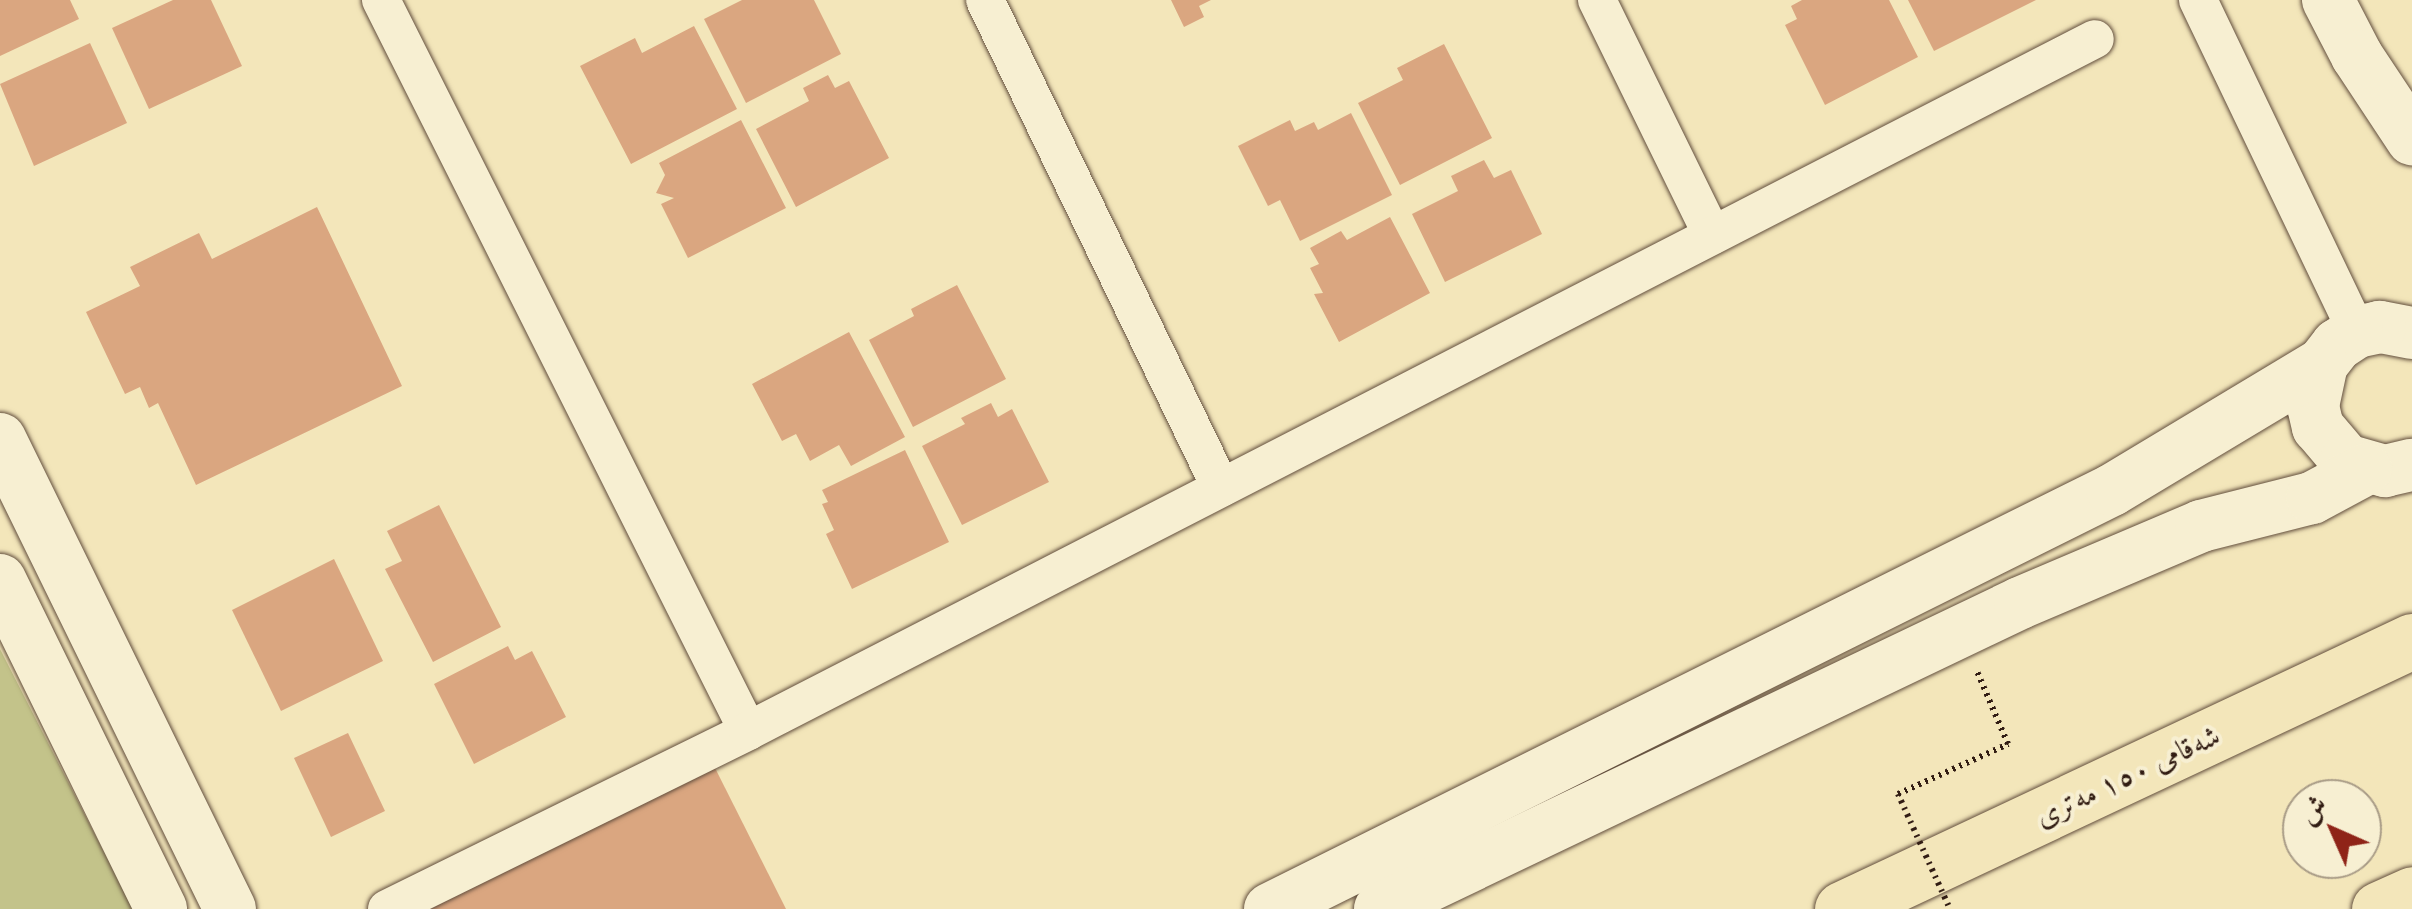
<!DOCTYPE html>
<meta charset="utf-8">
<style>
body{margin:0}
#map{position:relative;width:2412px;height:909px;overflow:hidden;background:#f3e6ba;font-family:"Gentium Book Plus",Amiri,serif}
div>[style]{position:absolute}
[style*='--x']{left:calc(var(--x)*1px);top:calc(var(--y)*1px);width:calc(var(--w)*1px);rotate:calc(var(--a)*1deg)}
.green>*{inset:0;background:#c3c38a}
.building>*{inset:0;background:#daa680}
.path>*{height:6px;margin-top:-3px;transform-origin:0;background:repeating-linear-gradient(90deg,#311c13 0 2.5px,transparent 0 7.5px)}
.roads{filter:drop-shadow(0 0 2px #624e3d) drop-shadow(0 0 2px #624e3d)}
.street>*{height:38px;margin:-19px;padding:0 19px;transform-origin:19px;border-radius:19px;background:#f7efd2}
.secondary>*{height:52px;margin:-26px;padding:0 26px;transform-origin:26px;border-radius:26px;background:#f7efd2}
.highway>*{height:55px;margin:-27.5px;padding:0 27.5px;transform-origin:27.5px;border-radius:27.5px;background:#f3e6ba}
.path-bridge>*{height:6px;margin-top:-3px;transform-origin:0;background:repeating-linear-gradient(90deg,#311c13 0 2.5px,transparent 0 7.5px)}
span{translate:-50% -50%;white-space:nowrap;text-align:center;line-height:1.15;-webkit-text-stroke:8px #f7efd2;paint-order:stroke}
.street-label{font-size:30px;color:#311c13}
.north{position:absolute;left:2282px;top:779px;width:100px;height:100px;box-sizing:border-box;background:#f7efd2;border:2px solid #a89b86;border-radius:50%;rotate:315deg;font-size:28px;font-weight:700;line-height:40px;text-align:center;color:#311c13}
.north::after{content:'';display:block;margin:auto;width:35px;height:45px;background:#8f2418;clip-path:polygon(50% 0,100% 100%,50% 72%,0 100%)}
</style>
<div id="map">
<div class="green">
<div style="clip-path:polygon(0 649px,133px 909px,0 909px)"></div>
</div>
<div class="building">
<div style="clip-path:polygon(0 0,70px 0,79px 19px,0 56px)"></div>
<div style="clip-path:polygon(173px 0,211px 0,242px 66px,149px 109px,112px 28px)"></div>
<div style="clip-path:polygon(742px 0,814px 0,841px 54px,746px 103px,704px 19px)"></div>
<div style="clip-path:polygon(1171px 0,1211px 0,1199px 6px,1204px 17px,1184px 27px)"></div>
<div style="clip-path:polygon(1802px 0,1889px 0,1918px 57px,1825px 105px,1785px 25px,1797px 19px,1791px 6px)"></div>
<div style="clip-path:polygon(1908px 0,2036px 0,1934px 51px)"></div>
<div style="clip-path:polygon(694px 26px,737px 109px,631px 164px,580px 66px,635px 38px,642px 53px)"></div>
<div style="clip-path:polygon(90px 43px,127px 123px,34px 166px,0 84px)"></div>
<div style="clip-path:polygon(1444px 44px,1492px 138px,1400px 185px,1358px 103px,1403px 80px,1397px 68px)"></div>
<div style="clip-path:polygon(828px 75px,835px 88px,849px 81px,889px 158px,796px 207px,756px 129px,809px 101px,803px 88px)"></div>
<div style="clip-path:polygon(1351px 113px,1392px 195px,1300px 241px,1280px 200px,1268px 206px,1238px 146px,1290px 120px,1295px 131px,1314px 122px,1318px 130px)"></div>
<div style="clip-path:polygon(741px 120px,786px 208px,688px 258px,661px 204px,674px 198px,656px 193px,665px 175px,659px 163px)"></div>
<div style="clip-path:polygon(1484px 160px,1494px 178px,1511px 170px,1542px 234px,1445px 282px,1412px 214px,1458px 191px,1451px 176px)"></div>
<div style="clip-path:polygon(317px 207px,402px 386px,196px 485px,158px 403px,149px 408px,140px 387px,125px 394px,86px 312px,140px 286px,130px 267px,199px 233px,212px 259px)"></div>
<div style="clip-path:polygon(1390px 217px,1430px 293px,1339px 342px,1314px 294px,1323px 293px,1310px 268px,1319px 264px,1310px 248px,1341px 231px,1347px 240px)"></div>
<div style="clip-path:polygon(957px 285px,1006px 379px,913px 427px,869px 340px,914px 316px,911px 309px)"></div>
<div style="clip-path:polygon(849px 332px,905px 437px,851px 466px,839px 445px,810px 461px,796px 434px,782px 441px,752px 384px)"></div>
<div style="clip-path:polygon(991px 403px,998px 417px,1012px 409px,1049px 482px,962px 525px,922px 446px,965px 424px,961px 418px)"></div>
<div style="clip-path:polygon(905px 450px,949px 542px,852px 589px,826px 534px,834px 530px,822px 504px,828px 502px,822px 490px)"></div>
<div style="clip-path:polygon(439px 505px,501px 627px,433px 662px,385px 569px,402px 561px,387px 531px)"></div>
<div style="clip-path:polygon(334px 559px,383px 661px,281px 711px,232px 610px)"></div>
<div style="clip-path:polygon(508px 646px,515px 660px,532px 651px,566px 717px,474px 764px,434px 684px)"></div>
<div style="clip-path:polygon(348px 733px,385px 811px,331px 837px,294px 758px)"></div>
<div style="clip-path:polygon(711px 760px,786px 909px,419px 909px)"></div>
</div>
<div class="path">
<div style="--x:1898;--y:794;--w:121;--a:-24.4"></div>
<div style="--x:2008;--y:744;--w:82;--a:-113.1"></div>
</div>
<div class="roads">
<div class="street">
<div style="--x:381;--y:0;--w:818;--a:63.34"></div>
<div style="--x:985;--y:0;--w:542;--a:64.19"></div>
<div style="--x:1597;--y:0;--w:262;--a:63.9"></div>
<div style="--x:2198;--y:0;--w:368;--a:64.4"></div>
<div style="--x:387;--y:909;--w:402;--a:-26.2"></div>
<div style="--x:748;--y:731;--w:1514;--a:-27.19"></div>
</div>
<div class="secondary">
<div style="--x:2328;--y:0;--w:63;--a:62.6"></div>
<div style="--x:2357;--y:56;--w:100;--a:56.5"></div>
<div style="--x:2412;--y:333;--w:33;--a:-169"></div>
<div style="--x:2380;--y:327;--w:24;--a:168"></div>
<div style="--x:2357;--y:332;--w:24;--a:147"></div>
<div style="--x:2337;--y:345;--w:24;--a:128"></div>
<div style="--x:2322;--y:364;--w:43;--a:102.1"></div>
<div style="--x:2313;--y:406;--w:22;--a:77"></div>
<div style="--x:2318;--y:427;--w:43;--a:49.7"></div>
<div style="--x:2346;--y:460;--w:41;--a:15.8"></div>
<div style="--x:2385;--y:471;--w:28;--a:-13"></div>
<div style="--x:0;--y:439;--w:523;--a:63.92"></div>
<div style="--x:0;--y:580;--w:366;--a:63.9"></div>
<div style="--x:1270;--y:909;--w:940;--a:-26.46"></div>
<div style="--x:2112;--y:490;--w:245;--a:-31"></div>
<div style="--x:1380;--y:909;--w:709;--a:-25.55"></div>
<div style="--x:2020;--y:603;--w:197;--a:-23"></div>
<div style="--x:2201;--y:526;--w:114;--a:-14.2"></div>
<div style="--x:2312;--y:498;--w:61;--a:-28.2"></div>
</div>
<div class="highway">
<div style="--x:1842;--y:909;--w:630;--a:-25.18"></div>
<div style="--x:2379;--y:909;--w:36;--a:-24"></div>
</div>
</div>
<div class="path-bridge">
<div style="--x:1898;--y:794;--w:126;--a:65.7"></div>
</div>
<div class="street-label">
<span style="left:2127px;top:775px;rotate:-25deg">شەقامی ١٥٠ مەتری</span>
</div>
<div class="north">ش</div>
</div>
